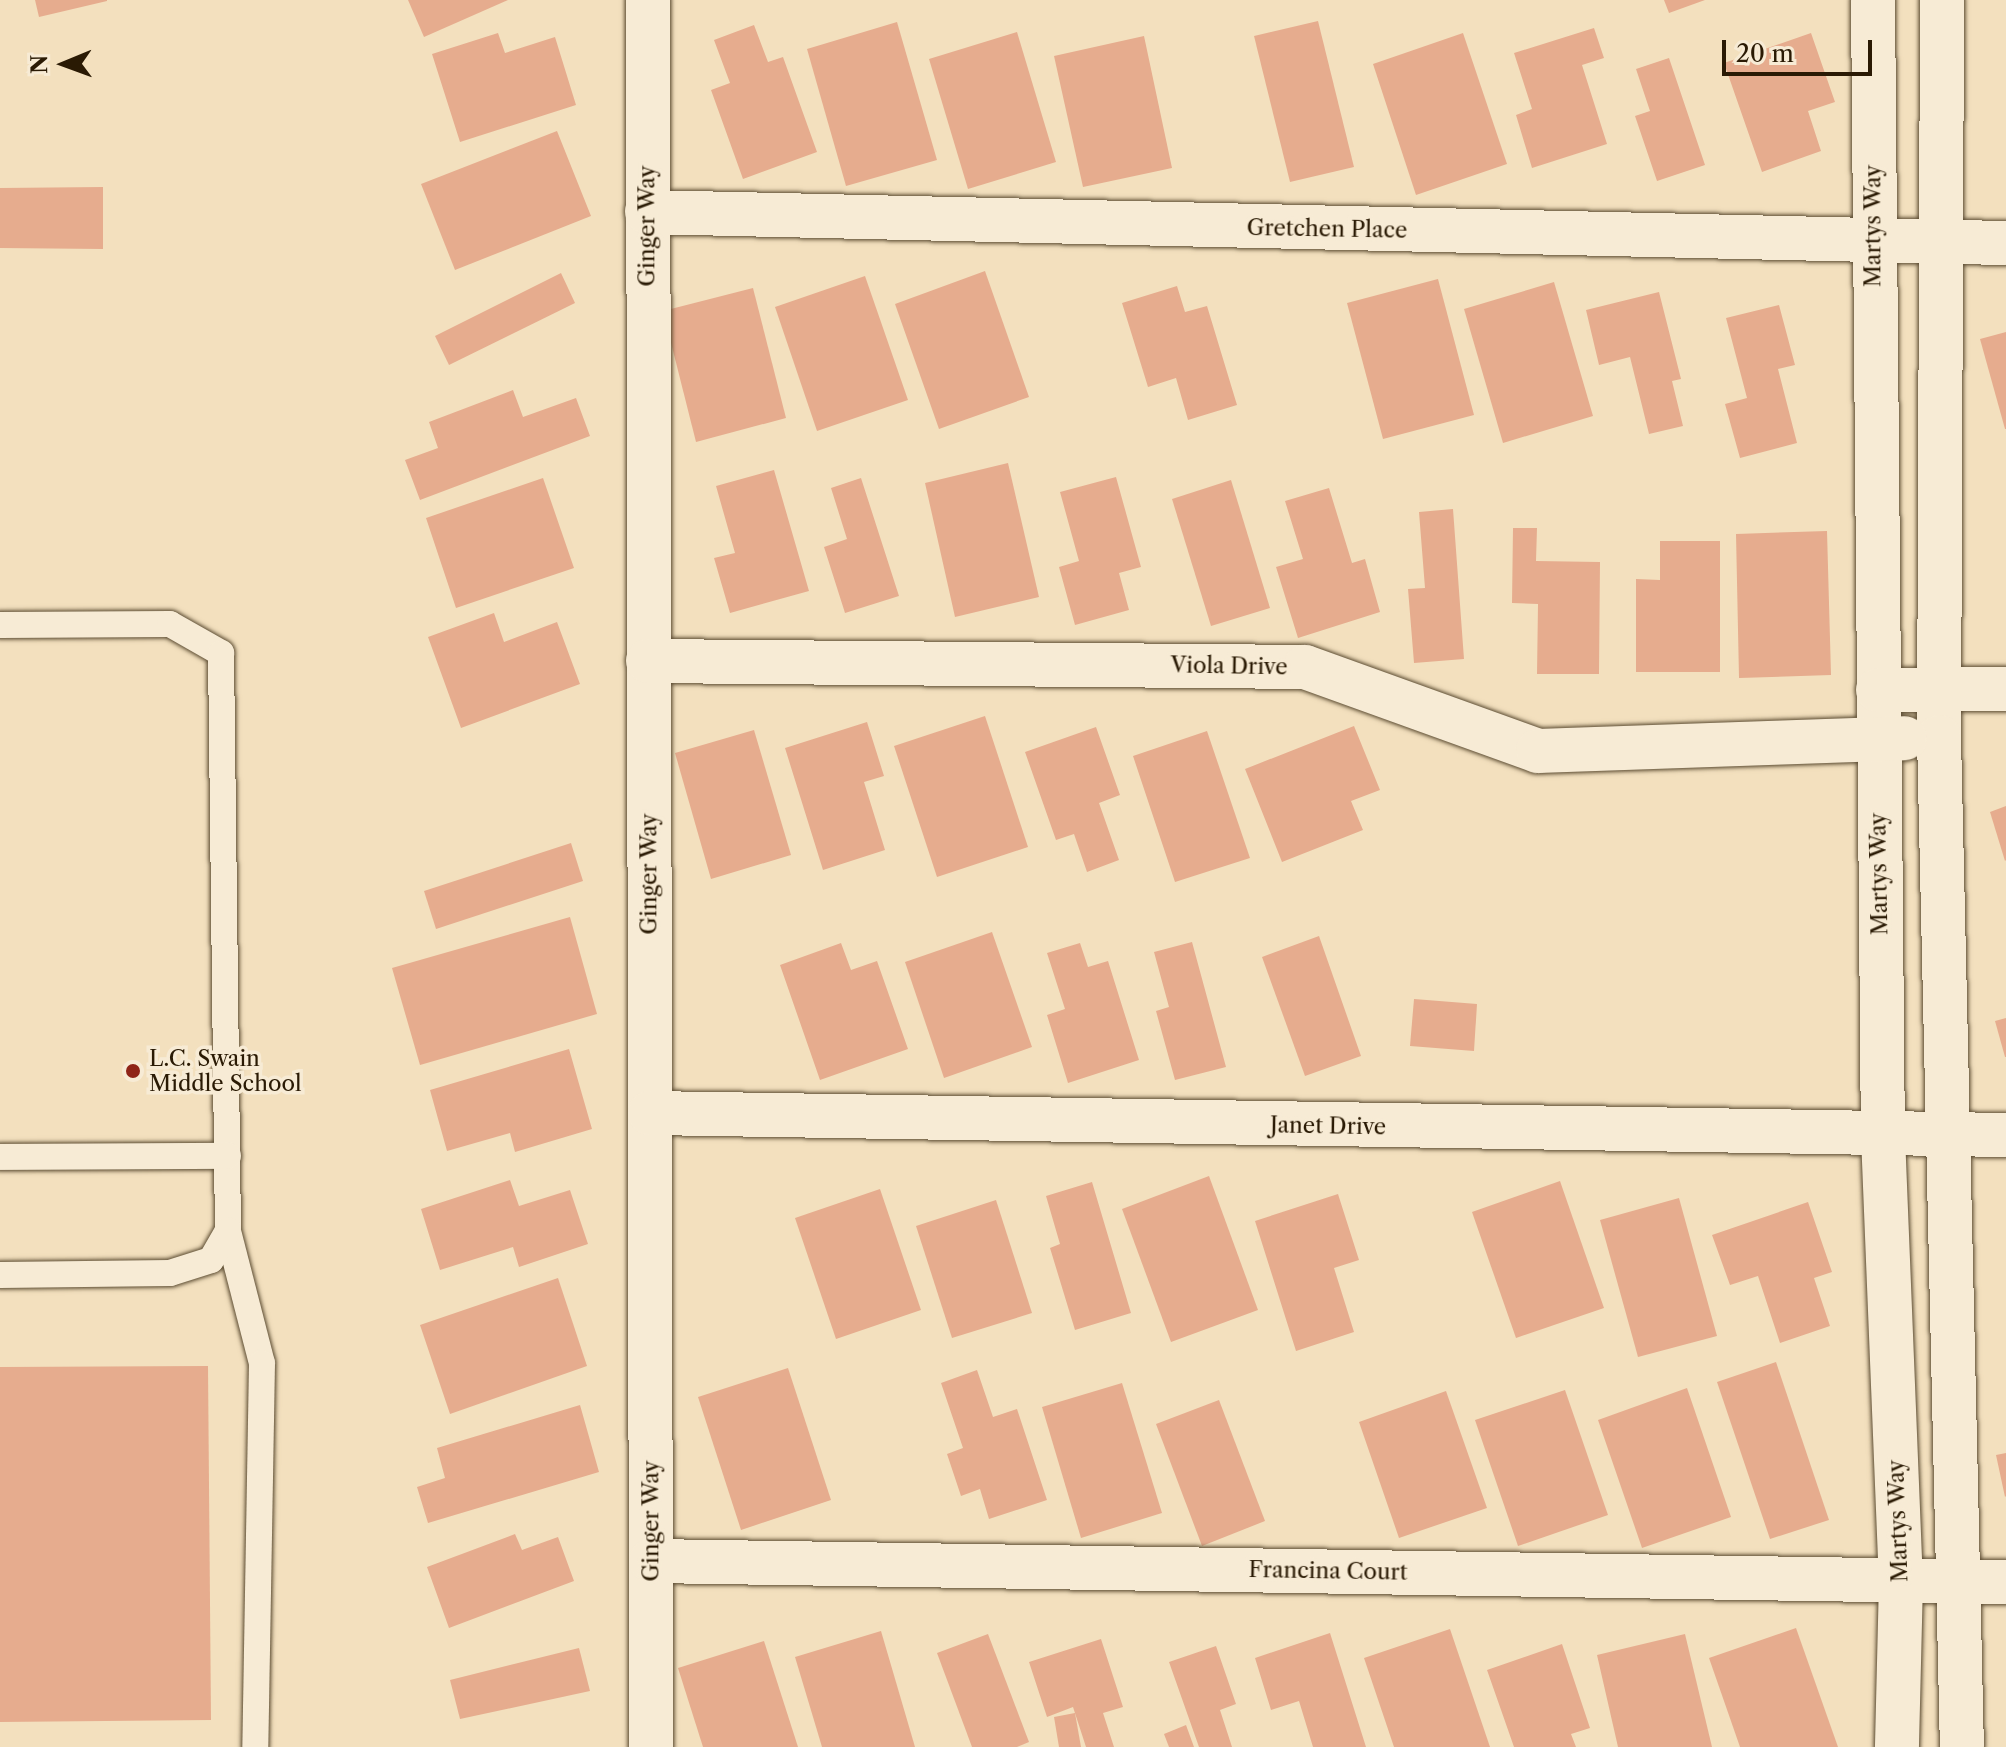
<!DOCTYPE html>
<style>
body{margin:0}
#map{position:relative;width:2006px;height:1747px;overflow:hidden;background:#f3e0be;font-family:"Libre Caslon Text",serif}
div>[style]{position:absolute}
[style*='--x']{left:calc(var(--x)*1px);top:calc(var(--y)*1px);width:calc(var(--w)*1px);rotate:calc(var(--a)*1deg)}
.building>*{inset:0;background:#e6ac8e}
.roads{filter:drop-shadow(0 0 2px #5c4c32) drop-shadow(0 0 2px #5c4c32)}
.service>*{height:26px;margin:-13px;padding:0 13px;transform-origin:13px;border-radius:13px;background:#f7ebd5}
.minor>*{height:44px;margin:-22px;padding:0 22px;transform-origin:22px;border-radius:22px;background:#f7ebd5}
.dots>*{width:22px;height:22px;translate:-50% -50%;box-sizing:border-box;border:4px solid #f7ebd5;border-radius:50%}
span{translate:-50% -50%;white-space:nowrap;text-align:center;line-height:1.15;-webkit-text-stroke:7px #f7ebd5;paint-order:stroke}
.street-label{font-size:22px;color:#2a1a04}
.poi-label{font-size:22px;color:#2a1a04}
.left{translate:0 -50%;text-align:left}
.north{position:absolute;left:24px;top:24px;width:80px;height:80px;-webkit-text-stroke:6px #f7ebd5;paint-order:stroke;rotate:269deg;font-size:22px;font-weight:700;line-height:32px;text-align:center;color:#2a1a04}
.north::after{content:'';display:block;margin:auto;width:28px;height:36px;background:#2a1a04;clip-path:polygon(50% 0,100% 100%,50% 72%,0 100%)}
.scale{position:absolute;left:1722px;top:40px;width:150px;height:36px;box-sizing:border-box;border:4px solid #2a1a04;border-top:0;padding-left:10px;font-size:24px;line-height:28px;white-space:nowrap;color:#2a1a04;-webkit-text-stroke:6px #f7ebd5;paint-order:stroke}
</style>
<div id="map">
<div class="building">
<div style="clip-path:polygon(35px 0,107px 0,107px 1px,39px 17px)"></div>
<div style="clip-path:polygon(408px 0,508px 0,424px 37px)"></div>
<div style="clip-path:polygon(1664px 0,1705px 0,1669px 13px)"></div>
<div style="clip-path:polygon(1318px 21px,1354px 167px,1290px 182px,1254px 36px)"></div>
<div style="clip-path:polygon(897px 22px,937px 160px,846px 186px,807px 49px)"></div>
<div style="clip-path:polygon(754px 25px,768px 62px,783px 57px,817px 152px,743px 179px,711px 90px,730px 83px,714px 40px)"></div>
<div style="clip-path:polygon(1594px 28px,1604px 58px,1582px 65px,1607px 144px,1532px 168px,1516px 115px,1532px 109px,1514px 53px)"></div>
<div style="clip-path:polygon(1017px 32px,1056px 162px,968px 189px,929px 59px)"></div>
<div style="clip-path:polygon(498px 33px,505px 53px,555px 37px,576px 105px,460px 142px,432px 54px)"></div>
<div style="clip-path:polygon(1463px 33px,1507px 164px,1416px 195px,1373px 64px)"></div>
<div style="clip-path:polygon(1811px 33px,1835px 102px,1808px 111px,1821px 151px,1762px 172px,1724px 63px)"></div>
<div style="clip-path:polygon(1144px 36px,1172px 168px,1083px 187px,1054px 56px)"></div>
<div style="clip-path:polygon(1669px 58px,1705px 165px,1657px 181px,1635px 116px,1650px 111px,1636px 69px)"></div>
<div style="clip-path:polygon(557px 131px,591px 216px,455px 270px,421px 184px)"></div>
<div style="clip-path:polygon(103px 187px,103px 249px,0 248px,0 188px)"></div>
<div style="clip-path:polygon(985px 271px,1029px 397px,939px 429px,895px 304px)"></div>
<div style="clip-path:polygon(561px 273px,575px 303px,449px 365px,435px 336px)"></div>
<div style="clip-path:polygon(865px 276px,908px 400px,817px 431px,775px 307px)"></div>
<div style="clip-path:polygon(1438px 279px,1474px 415px,1383px 439px,1347px 303px)"></div>
<div style="clip-path:polygon(1554px 282px,1593px 416px,1503px 443px,1464px 309px)"></div>
<div style="clip-path:polygon(1177px 286px,1185px 312px,1207px 306px,1237px 405px,1188px 420px,1176px 378px,1148px 387px,1122px 303px)"></div>
<div style="clip-path:polygon(753px 288px,786px 418px,696px 442px,663px 311px)"></div>
<div style="clip-path:polygon(1659px 292px,1681px 379px,1672px 381px,1683px 426px,1649px 434px,1630px 357px,1599px 365px,1586px 310px)"></div>
<div style="clip-path:polygon(1779px 305px,1795px 365px,1778px 369px,1797px 443px,1740px 458px,1725px 404px,1747px 398px,1726px 318px)"></div>
<div style="clip-path:polygon(2006px 332px,2006px 429px,2005px 429px,1980px 339px)"></div>
<div style="clip-path:polygon(513px 390px,523px 417px,576px 398px,590px 436px,420px 500px,405px 460px,438px 448px,429px 422px)"></div>
<div style="clip-path:polygon(1008px 463px,1039px 597px,955px 617px,925px 483px)"></div>
<div style="clip-path:polygon(774px 470px,809px 591px,730px 613px,714px 558px,735px 553px,716px 486px)"></div>
<div style="clip-path:polygon(1116px 477px,1141px 567px,1119px 573px,1129px 610px,1075px 625px,1059px 567px,1079px 561px,1060px 492px)"></div>
<div style="clip-path:polygon(543px 478px,574px 568px,456px 608px,426px 518px)"></div>
<div style="clip-path:polygon(861px 478px,899px 596px,845px 613px,824px 547px,847px 539px,831px 488px)"></div>
<div style="clip-path:polygon(1231px 480px,1270px 608px,1211px 626px,1172px 499px)"></div>
<div style="clip-path:polygon(1329px 488px,1352px 563px,1365px 559px,1380px 612px,1298px 638px,1276px 567px,1303px 559px,1285px 501px)"></div>
<div style="clip-path:polygon(1453px 509px,1464px 659px,1414px 663px,1408px 589px,1425px 588px,1419px 512px)"></div>
<div style="clip-path:polygon(1513px 528px,1537px 528px,1536px 561px,1600px 562px,1599px 674px,1537px 674px,1538px 604px,1512px 603px)"></div>
<div style="clip-path:polygon(1827px 531px,1831px 675px,1739px 678px,1736px 534px)"></div>
<div style="clip-path:polygon(1660px 541px,1720px 541px,1720px 672px,1636px 672px,1636px 579px,1660px 580px)"></div>
<div style="clip-path:polygon(494px 613px,504px 642px,557px 622px,580px 684px,461px 728px,428px 637px)"></div>
<div style="clip-path:polygon(985px 716px,1028px 847px,937px 877px,894px 746px)"></div>
<div style="clip-path:polygon(867px 722px,884px 776px,864px 782px,885px 850px,823px 870px,785px 748px)"></div>
<div style="clip-path:polygon(1354px 726px,1380px 790px,1351px 801px,1363px 830px,1282px 862px,1245px 769px)"></div>
<div style="clip-path:polygon(1096px 727px,1120px 795px,1099px 803px,1119px 860px,1087px 872px,1074px 834px,1056px 840px,1025px 752px)"></div>
<div style="clip-path:polygon(754px 730px,791px 855px,711px 879px,675px 753px)"></div>
<div style="clip-path:polygon(1207px 731px,1250px 858px,1175px 882px,1133px 756px)"></div>
<div style="clip-path:polygon(2006px 806px,2006px 860px,2005px 861px,1990px 812px)"></div>
<div style="clip-path:polygon(571px 843px,583px 881px,436px 929px,424px 891px)"></div>
<div style="clip-path:polygon(570px 917px,597px 1014px,420px 1065px,392px 968px)"></div>
<div style="clip-path:polygon(992px 932px,1032px 1047px,944px 1078px,905px 962px)"></div>
<div style="clip-path:polygon(1319px 936px,1361px 1056px,1305px 1076px,1262px 957px)"></div>
<div style="clip-path:polygon(1192px 942px,1226px 1067px,1175px 1080px,1156px 1011px,1169px 1007px,1154px 952px)"></div>
<div style="clip-path:polygon(841px 943px,851px 970px,877px 961px,908px 1049px,820px 1080px,780px 965px)"></div>
<div style="clip-path:polygon(1080px 943px,1088px 967px,1108px 961px,1139px 1060px,1068px 1083px,1047px 1015px,1065px 1009px,1047px 953px)"></div>
<div style="clip-path:polygon(1414px 999px,1477px 1004px,1474px 1051px,1410px 1046px)"></div>
<div style="clip-path:polygon(2006px 1018px,2006px 1057px,2005px 1057px,1995px 1021px)"></div>
<div style="clip-path:polygon(569px 1049px,592px 1129px,515px 1152px,510px 1133px,447px 1151px,430px 1090px)"></div>
<div style="clip-path:polygon(1209px 1176px,1258px 1310px,1171px 1342px,1122px 1209px)"></div>
<div style="clip-path:polygon(510px 1180px,519px 1206px,570px 1190px,588px 1244px,519px 1267px,513px 1247px,440px 1270px,421px 1209px)"></div>
<div style="clip-path:polygon(1560px 1181px,1604px 1308px,1516px 1338px,1472px 1212px)"></div>
<div style="clip-path:polygon(1092px 1182px,1131px 1313px,1075px 1330px,1050px 1248px,1060px 1244px,1046px 1196px)"></div>
<div style="clip-path:polygon(880px 1189px,921px 1310px,836px 1339px,795px 1218px)"></div>
<div style="clip-path:polygon(1338px 1194px,1359px 1260px,1334px 1268px,1354px 1332px,1296px 1351px,1255px 1221px)"></div>
<div style="clip-path:polygon(1679px 1198px,1717px 1336px,1638px 1357px,1600px 1220px)"></div>
<div style="clip-path:polygon(996px 1200px,1032px 1313px,952px 1338px,916px 1226px)"></div>
<div style="clip-path:polygon(1808px 1202px,1832px 1272px,1814px 1278px,1830px 1326px,1780px 1343px,1758px 1276px,1730px 1285px,1712px 1235px)"></div>
<div style="clip-path:polygon(558px 1278px,587px 1366px,450px 1414px,420px 1325px)"></div>
<div style="clip-path:polygon(1776px 1362px,1829px 1520px,1770px 1539px,1717px 1382px)"></div>
<div style="clip-path:polygon(208px 1366px,211px 1720px,0 1722px,0 1367px)"></div>
<div style="clip-path:polygon(788px 1368px,831px 1500px,741px 1530px,698px 1397px)"></div>
<div style="clip-path:polygon(977px 1370px,993px 1417px,1017px 1409px,1047px 1500px,989px 1519px,980px 1489px,961px 1496px,947px 1454px,963px 1448px,941px 1383px)"></div>
<div style="clip-path:polygon(1122px 1383px,1162px 1513px,1081px 1538px,1042px 1407px)"></div>
<div style="clip-path:polygon(1687px 1388px,1731px 1517px,1642px 1548px,1598px 1420px)"></div>
<div style="clip-path:polygon(1565px 1390px,1608px 1515px,1518px 1546px,1475px 1420px)"></div>
<div style="clip-path:polygon(1446px 1391px,1487px 1508px,1399px 1538px,1359px 1422px)"></div>
<div style="clip-path:polygon(1219px 1400px,1265px 1521px,1202px 1546px,1156px 1424px)"></div>
<div style="clip-path:polygon(580px 1405px,599px 1472px,428px 1523px,417px 1487px,445px 1478px,437px 1448px)"></div>
<div style="clip-path:polygon(2006px 1453px,2006px 1496px,2005px 1497px,1996px 1455px)"></div>
<div style="clip-path:polygon(515px 1534px,522px 1550px,558px 1537px,574px 1581px,449px 1628px,427px 1567px)"></div>
<div style="clip-path:polygon(1796px 1628px,1838px 1747px,1740px 1747px,1709px 1658px)"></div>
<div style="clip-path:polygon(1450px 1629px,1490px 1747px,1394px 1747px,1364px 1658px)"></div>
<div style="clip-path:polygon(881px 1631px,915px 1747px,822px 1747px,795px 1657px)"></div>
<div style="clip-path:polygon(1330px 1633px,1366px 1747px,1313px 1747px,1299px 1701px,1271px 1710px,1255px 1658px)"></div>
<div style="clip-path:polygon(988px 1634px,1029px 1742px,1017px 1747px,972px 1747px,937px 1653px)"></div>
<div style="clip-path:polygon(1685px 1634px,1712px 1747px,1618px 1747px,1597px 1655px)"></div>
<div style="clip-path:polygon(1101px 1639px,1123px 1707px,1103px 1713px,1114px 1747px,1086px 1747px,1073px 1707px,1047px 1717px,1029px 1662px)"></div>
<div style="clip-path:polygon(764px 1641px,798px 1747px,703px 1747px,678px 1668px)"></div>
<div style="clip-path:polygon(1562px 1644px,1590px 1728px,1571px 1734px,1576px 1747px,1514px 1747px,1487px 1670px)"></div>
<div style="clip-path:polygon(1216px 1646px,1236px 1704px,1220px 1710px,1232px 1747px,1199px 1747px,1169px 1662px)"></div>
<div style="clip-path:polygon(579px 1648px,590px 1691px,460px 1719px,450px 1680px)"></div>
<div style="clip-path:polygon(1075px 1713px,1081px 1747px,1059px 1747px,1054px 1717px)"></div>
<div style="clip-path:polygon(1186px 1725px,1194px 1747px,1169px 1747px,1164px 1734px)"></div>
</div>
<div class="roads">
<div class="service">
<div style="--x:0;--y:625;--w:170;--a:-0.3"></div>
<div style="--x:170;--y:624;--w:59;--a:29.6"></div>
<div style="--x:221;--y:653;--w:578;--a:89.31"></div>
<div style="--x:228;--y:1231;--w:136;--a:75.6"></div>
<div style="--x:262;--y:1363;--w:384;--a:91"></div>
<div style="--x:0;--y:1157;--w:228;--a:-0.3"></div>
<div style="--x:0;--y:1275;--w:170;--a:-0.7"></div>
<div style="--x:170;--y:1273;--w:43;--a:-17.6"></div>
<div style="--x:211;--y:1260;--w:34;--a:-60"></div>
</div>
<div class="minor">
<div style="--x:648;--y:0;--w:1747;--a:89.9"></div>
<div style="--x:1873;--y:0;--w:1136;--a:89.5"></div>
<div style="--x:1883;--y:1136;--w:445;--a:87.7"></div>
<div style="--x:1901;--y:1581;--w:166;--a:91.4"></div>
<div style="--x:1942;--y:0;--w:737;--a:90.23"></div>
<div style="--x:1939;--y:737;--w:1010;--a:88.7"></div>
<div style="--x:647;--y:212;--w:1359;--a:1.31"></div>
<div style="--x:648;--y:661;--w:657;--a:0.52"></div>
<div style="--x:1305;--y:667;--w:248;--a:19.8"></div>
<div style="--x:1538;--y:751;--w:367;--a:-2"></div>
<div style="--x:1878;--y:690;--w:128;--a:-0.4"></div>
<div style="--x:650;--y:1113;--w:1356;--a:0.93"></div>
<div style="--x:651;--y:1561;--w:1355;--a:0.89"></div>
</div>
</div>
<div class="dots">
<div style="left:133px;top:1071px;background:#8f2418"></div>
</div>
<div class="street-label">
<span style="left:647px;top:226px;rotate:-90deg">Ginger Way</span>
<span style="left:1873px;top:226px;rotate:-90deg">Martys Way</span>
<span style="left:1327px;top:229px;rotate:1deg">Gretchen Place</span>
<span style="left:1229px;top:666px;rotate:1deg">Viola Drive</span>
<span style="left:649px;top:874px;rotate:-90deg">Ginger Way</span>
<span style="left:1879px;top:874px;rotate:-91deg">Martys Way</span>
<span style="left:1328px;top:1126px;rotate:1deg">Janet Drive</span>
<span style="left:651px;top:1521px;rotate:-90deg">Ginger Way</span>
<span style="left:1898px;top:1521px;rotate:-92deg">Martys Way</span>
<span style="left:1328px;top:1571px;rotate:1deg">Francina Court</span>
</div>
<div class="poi-label">
<span class="left" style="left:149px;top:1071px">L.C. Swain<br>Middle School</span>
</div>
<div class="north">N</div>
<div class="scale">20 m</div>
</div>
